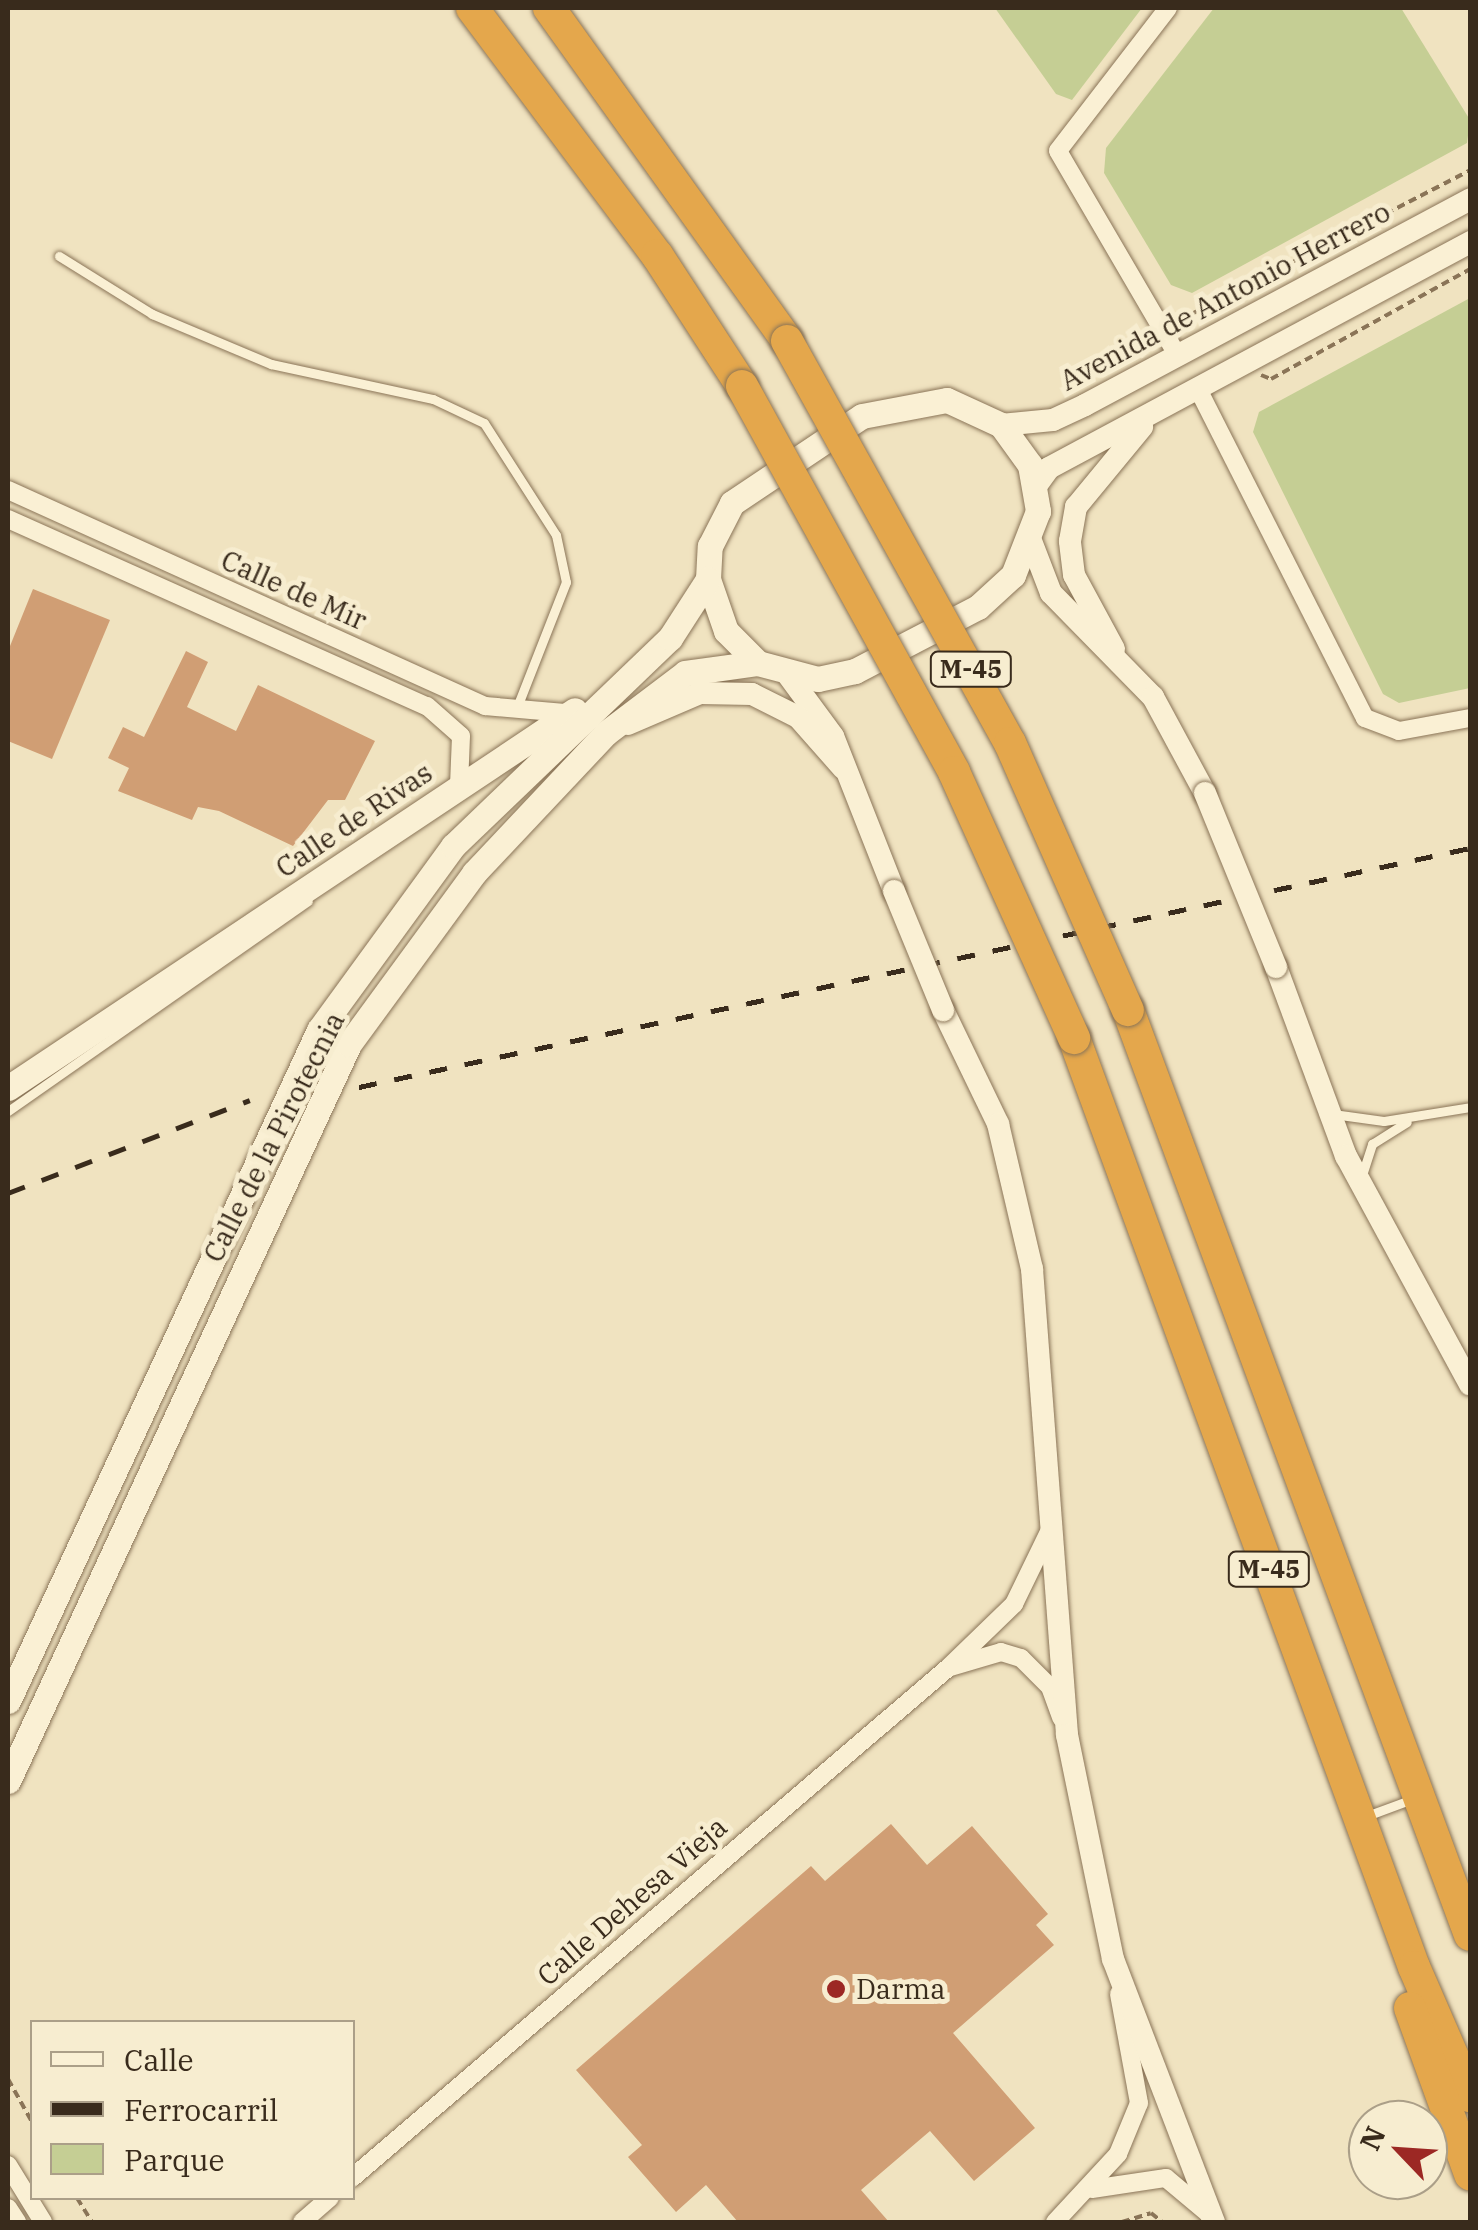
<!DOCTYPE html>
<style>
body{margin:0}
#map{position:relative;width:1478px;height:2230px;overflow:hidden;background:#f0e3c0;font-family:"IBM Plex Serif",serif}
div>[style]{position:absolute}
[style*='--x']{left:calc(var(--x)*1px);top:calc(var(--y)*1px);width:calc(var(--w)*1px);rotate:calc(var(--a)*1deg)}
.green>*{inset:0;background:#c5ce94}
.building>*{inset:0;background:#d09e74}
.path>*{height:4px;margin-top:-2px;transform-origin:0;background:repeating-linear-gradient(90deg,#8a7457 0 8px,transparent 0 13px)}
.roads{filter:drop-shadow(0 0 2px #8a7457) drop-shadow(0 0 2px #8a7457)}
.service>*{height:9px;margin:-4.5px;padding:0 4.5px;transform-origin:4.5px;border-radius:4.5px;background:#faf0d4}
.minor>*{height:18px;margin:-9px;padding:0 9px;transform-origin:9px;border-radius:9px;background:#faf0d4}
.tertiary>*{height:22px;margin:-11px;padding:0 11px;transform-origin:11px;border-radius:11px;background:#faf0d4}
.secondary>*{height:25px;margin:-12.5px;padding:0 12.5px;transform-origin:12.5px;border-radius:12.5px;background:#faf0d4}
.motorway>*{height:32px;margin:-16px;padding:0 16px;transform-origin:16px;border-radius:16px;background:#e4a74c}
.rail>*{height:5px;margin-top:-2.5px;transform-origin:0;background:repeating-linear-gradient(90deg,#392b1c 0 18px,transparent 0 36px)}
.bridges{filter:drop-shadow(0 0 2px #8a7457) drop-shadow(0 0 2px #8a7457)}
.tertiary-bridge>*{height:22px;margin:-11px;padding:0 11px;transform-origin:11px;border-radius:11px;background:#faf0d4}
.motorway-bridge>*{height:32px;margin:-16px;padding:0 16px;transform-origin:16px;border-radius:16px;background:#e4a74c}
.dots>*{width:28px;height:28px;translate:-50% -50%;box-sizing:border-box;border:5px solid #f7edd0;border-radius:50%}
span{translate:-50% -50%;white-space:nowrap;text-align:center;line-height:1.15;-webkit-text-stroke:10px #f7edd0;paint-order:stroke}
.shield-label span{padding:2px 8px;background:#f7edd0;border:2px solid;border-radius:8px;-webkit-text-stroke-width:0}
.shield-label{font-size:25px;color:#392b1c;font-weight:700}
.street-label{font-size:28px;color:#392b1c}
.poi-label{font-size:28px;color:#392b1c}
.left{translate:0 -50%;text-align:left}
.frame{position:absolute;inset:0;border:10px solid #392b1c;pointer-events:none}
.legend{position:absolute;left:30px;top:2020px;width:325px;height:180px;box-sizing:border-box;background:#f7edd0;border:2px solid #ab9f88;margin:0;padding:12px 18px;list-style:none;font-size:30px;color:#392b1c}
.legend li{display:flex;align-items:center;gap:20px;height:50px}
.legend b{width:50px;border:2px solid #ab9f88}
.north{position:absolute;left:1348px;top:2100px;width:100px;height:100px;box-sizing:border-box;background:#f7edd0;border:2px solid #ab9f88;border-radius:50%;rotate:295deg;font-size:28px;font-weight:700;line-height:40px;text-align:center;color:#392b1c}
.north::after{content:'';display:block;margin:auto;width:35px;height:45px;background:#9c2824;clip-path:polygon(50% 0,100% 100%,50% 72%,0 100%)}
</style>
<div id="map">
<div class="green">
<div style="clip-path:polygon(995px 8px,1142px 8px,1072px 100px,1056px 94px)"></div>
<div style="clip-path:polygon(1214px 8px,1401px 8px,1470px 120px,1467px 143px,1192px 293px,1171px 285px,1104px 173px,1106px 148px)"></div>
<div style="clip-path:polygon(1470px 298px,1470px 688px,1399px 703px,1383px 694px,1253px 432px,1259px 412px)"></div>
</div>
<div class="building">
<div style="clip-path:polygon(33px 589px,110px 620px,52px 759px,8px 741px,8px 651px)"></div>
<div style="clip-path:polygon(186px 651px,208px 662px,187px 707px,236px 731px,258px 685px,375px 741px,345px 800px,328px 800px,293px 846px,219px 811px,198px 807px,192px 820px,118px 791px,129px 768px,108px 758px,123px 727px,144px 737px)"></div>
<div style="clip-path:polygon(891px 1824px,927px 1865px,972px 1826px,1048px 1914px,1036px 1925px,1054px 1945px,953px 2033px,1035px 2128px,974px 2181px,930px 2131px,861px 2190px,889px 2222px,738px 2222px,706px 2185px,676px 2212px,628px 2157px,642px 2145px,576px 2070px,811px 1866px,825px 1881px)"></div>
</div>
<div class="path">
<div style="--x:1178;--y:321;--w:329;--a:-27.3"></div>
<div style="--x:1261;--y:375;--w:11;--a:22"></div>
<div style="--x:1271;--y:379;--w:227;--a:-28.9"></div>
<div style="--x:8;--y:2079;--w:49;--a:60.8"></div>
<div style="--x:77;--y:2198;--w:28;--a:58"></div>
<div style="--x:1122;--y:2222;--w:30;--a:-17"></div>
<div style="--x:1151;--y:2213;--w:14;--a:39"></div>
</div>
<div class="roads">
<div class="service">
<div style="--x:59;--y:256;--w:110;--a:31.9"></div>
<div style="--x:152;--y:314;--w:129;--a:22.8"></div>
<div style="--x:271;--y:364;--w:166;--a:12.2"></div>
<div style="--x:433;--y:399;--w:56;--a:25.2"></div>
<div style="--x:484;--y:423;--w:133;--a:57.3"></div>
<div style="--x:556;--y:535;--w:48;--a:78"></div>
<div style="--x:566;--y:582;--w:134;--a:111.4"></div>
<div style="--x:8;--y:1111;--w:366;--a:-35"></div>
<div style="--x:1333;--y:1114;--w:51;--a:7.8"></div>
<div style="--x:1384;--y:1121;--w:87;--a:-9.2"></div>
<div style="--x:1362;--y:1175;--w:33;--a:-72"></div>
<div style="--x:1372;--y:1144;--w:41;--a:-32.2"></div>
<div style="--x:1364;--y:1817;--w:54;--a:-20.4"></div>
</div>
<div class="minor">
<div style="--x:1168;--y:8;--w:180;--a:127.6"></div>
<div style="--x:1058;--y:151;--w:238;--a:59.7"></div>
<div style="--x:1198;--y:389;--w:369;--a:63.1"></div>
<div style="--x:1365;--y:718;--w:36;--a:21"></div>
<div style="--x:1399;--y:731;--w:72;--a:-10.4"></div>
<div style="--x:8;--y:490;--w:524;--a:24.36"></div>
<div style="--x:485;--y:706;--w:80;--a:5"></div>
<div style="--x:8;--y:519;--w:459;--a:24.1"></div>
<div style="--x:427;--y:706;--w:45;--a:41.4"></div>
<div style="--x:461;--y:736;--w:50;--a:92.3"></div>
<div style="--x:950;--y:1667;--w:53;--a:-16.4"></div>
<div style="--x:1001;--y:1652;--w:21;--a:17"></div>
<div style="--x:1021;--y:1658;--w:41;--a:45"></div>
<div style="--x:1050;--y:1687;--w:33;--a:70"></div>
<div style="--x:8;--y:2165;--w:67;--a:58.4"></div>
<div style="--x:352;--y:2178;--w:786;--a:-40.56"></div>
<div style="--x:949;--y:1667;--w:91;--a:-44.1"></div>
<div style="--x:1014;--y:1604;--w:80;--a:-64.1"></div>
<div style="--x:1092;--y:2189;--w:75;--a:-8.5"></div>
<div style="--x:1166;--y:2178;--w:57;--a:40.1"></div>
<div style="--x:8;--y:2208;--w:17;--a:57"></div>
<div style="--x:302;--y:2222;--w:37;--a:-41"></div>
<div style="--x:1055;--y:2222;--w:93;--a:-47.2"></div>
<div style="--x:1118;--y:2154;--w:55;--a:-67.6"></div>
<div style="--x:1139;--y:2103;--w:111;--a:-100.4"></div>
</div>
<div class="tertiary">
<div style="--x:1001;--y:425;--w:52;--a:-5.5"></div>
<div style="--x:1053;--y:420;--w:35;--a:-25"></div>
<div style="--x:1085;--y:405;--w:437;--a:-28.1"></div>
<div style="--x:1036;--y:486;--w:22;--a:-54"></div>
<div style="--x:1049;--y:468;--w:478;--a:-28.2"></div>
<div style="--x:1031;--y:541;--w:56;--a:69"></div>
<div style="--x:1051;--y:593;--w:146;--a:45.6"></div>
<div style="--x:1153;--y:697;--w:109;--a:61.6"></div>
<div style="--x:1114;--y:649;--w:84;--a:-118.4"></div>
<div style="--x:1074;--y:575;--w:34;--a:-97"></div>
<div style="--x:1070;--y:541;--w:35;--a:-80"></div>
<div style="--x:1076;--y:507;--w:104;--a:-50.5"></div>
<div style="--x:788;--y:675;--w:76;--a:53.6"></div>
<div style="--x:833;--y:736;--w:167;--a:68.5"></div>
<div style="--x:628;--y:724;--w:78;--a:-23.3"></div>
<div style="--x:700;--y:693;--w:52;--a:1.1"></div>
<div style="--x:752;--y:694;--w:51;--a:26.6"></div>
<div style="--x:798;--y:717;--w:68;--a:48.6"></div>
<div style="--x:1276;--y:967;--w:202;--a:69.7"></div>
<div style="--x:1346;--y:1156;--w:260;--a:61.5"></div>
<div style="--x:943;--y:1010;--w:127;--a:64.2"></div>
<div style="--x:998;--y:1124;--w:149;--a:76.8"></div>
<div style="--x:1032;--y:1269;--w:467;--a:85.7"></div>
<div style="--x:1067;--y:1735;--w:229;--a:78.4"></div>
<div style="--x:1113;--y:1959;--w:282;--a:69"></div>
</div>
<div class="secondary">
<div style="--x:947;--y:400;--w:60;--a:24.8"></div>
<div style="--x:1001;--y:425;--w:49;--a:54.1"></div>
<div style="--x:1030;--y:465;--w:47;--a:80.1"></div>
<div style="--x:1038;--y:511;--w:69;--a:111.3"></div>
<div style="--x:1013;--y:575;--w:47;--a:137.6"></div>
<div style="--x:978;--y:607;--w:139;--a:152.5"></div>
<div style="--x:855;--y:671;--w:38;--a:168"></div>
<div style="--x:818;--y:679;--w:62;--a:-165.1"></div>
<div style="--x:758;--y:663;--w:45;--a:-135"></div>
<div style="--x:726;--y:631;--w:55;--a:-109.1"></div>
<div style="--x:708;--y:579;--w:33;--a:-87"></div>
<div style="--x:710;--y:546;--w:48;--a:-62.9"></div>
<div style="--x:732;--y:503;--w:156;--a:-33.8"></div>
<div style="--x:862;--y:416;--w:86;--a:-10.7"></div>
<div style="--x:8;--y:1088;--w:681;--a:-33.69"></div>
<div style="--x:8;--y:1701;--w:740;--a:-65.13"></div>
<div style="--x:319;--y:1030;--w:228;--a:-53.9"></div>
<div style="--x:453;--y:846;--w:301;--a:-43.8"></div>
<div style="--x:670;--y:638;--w:70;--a:-57.2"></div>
<div style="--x:8;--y:1781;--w:812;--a:-65.17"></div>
<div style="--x:349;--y:1044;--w:212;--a:-53.8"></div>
<div style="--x:474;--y:873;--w:192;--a:-46.7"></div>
<div style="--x:606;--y:733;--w:99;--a:-37.2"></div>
<div style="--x:685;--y:673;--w:74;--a:-7.8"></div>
</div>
<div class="motorway">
<div style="--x:472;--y:8;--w:309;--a:53.2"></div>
<div style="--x:657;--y:255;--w:156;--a:57"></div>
<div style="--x:549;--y:8;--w:409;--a:54.4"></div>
<div style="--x:1128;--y:1010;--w:986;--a:69.71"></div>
<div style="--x:1074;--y:1038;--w:989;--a:69.9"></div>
<div style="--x:1414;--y:1967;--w:141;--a:66.5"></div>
<div style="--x:1410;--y:2008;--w:177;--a:70.1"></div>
</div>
</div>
<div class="rail">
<div style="--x:359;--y:1087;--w:1136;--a:-12.14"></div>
<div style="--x:8;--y:1193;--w:259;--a:-21"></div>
</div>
<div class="bridges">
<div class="tertiary-bridge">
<div style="--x:1205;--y:793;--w:188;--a:67.8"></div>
<div style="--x:894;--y:891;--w:129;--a:67.6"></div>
</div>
<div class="motorway-bridge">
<div style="--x:787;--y:341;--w:460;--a:61"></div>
<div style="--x:1010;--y:743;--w:292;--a:66.2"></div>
<div style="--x:742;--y:386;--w:440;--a:61.2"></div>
<div style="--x:954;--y:772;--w:292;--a:65.7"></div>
</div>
</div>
<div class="dots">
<div style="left:836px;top:1989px;background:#9c2824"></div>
</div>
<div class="shield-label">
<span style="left:971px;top:669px">M-45</span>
<span style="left:1269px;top:1569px">M-45</span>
</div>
<div class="street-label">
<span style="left:1225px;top:296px;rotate:-28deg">Avenida de Antonio Herrero</span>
<span style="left:294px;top:590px;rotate:24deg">Calle de Mir</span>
<span style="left:354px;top:820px;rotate:-34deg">Calle de Rivas</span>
<span style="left:274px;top:1137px;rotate:-63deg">Calle de la Pirotecnia</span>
<span style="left:632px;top:1901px;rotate:-41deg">Calle Dehesa Vieja</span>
</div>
<div class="poi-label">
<span class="left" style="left:856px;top:1989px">Darma</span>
</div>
<div class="frame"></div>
<ul class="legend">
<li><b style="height:12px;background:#faf0d4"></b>Calle</li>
<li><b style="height:12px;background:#392b1c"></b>Ferrocarril</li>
<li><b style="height:28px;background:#c5ce94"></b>Parque</li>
</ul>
<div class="north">N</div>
</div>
